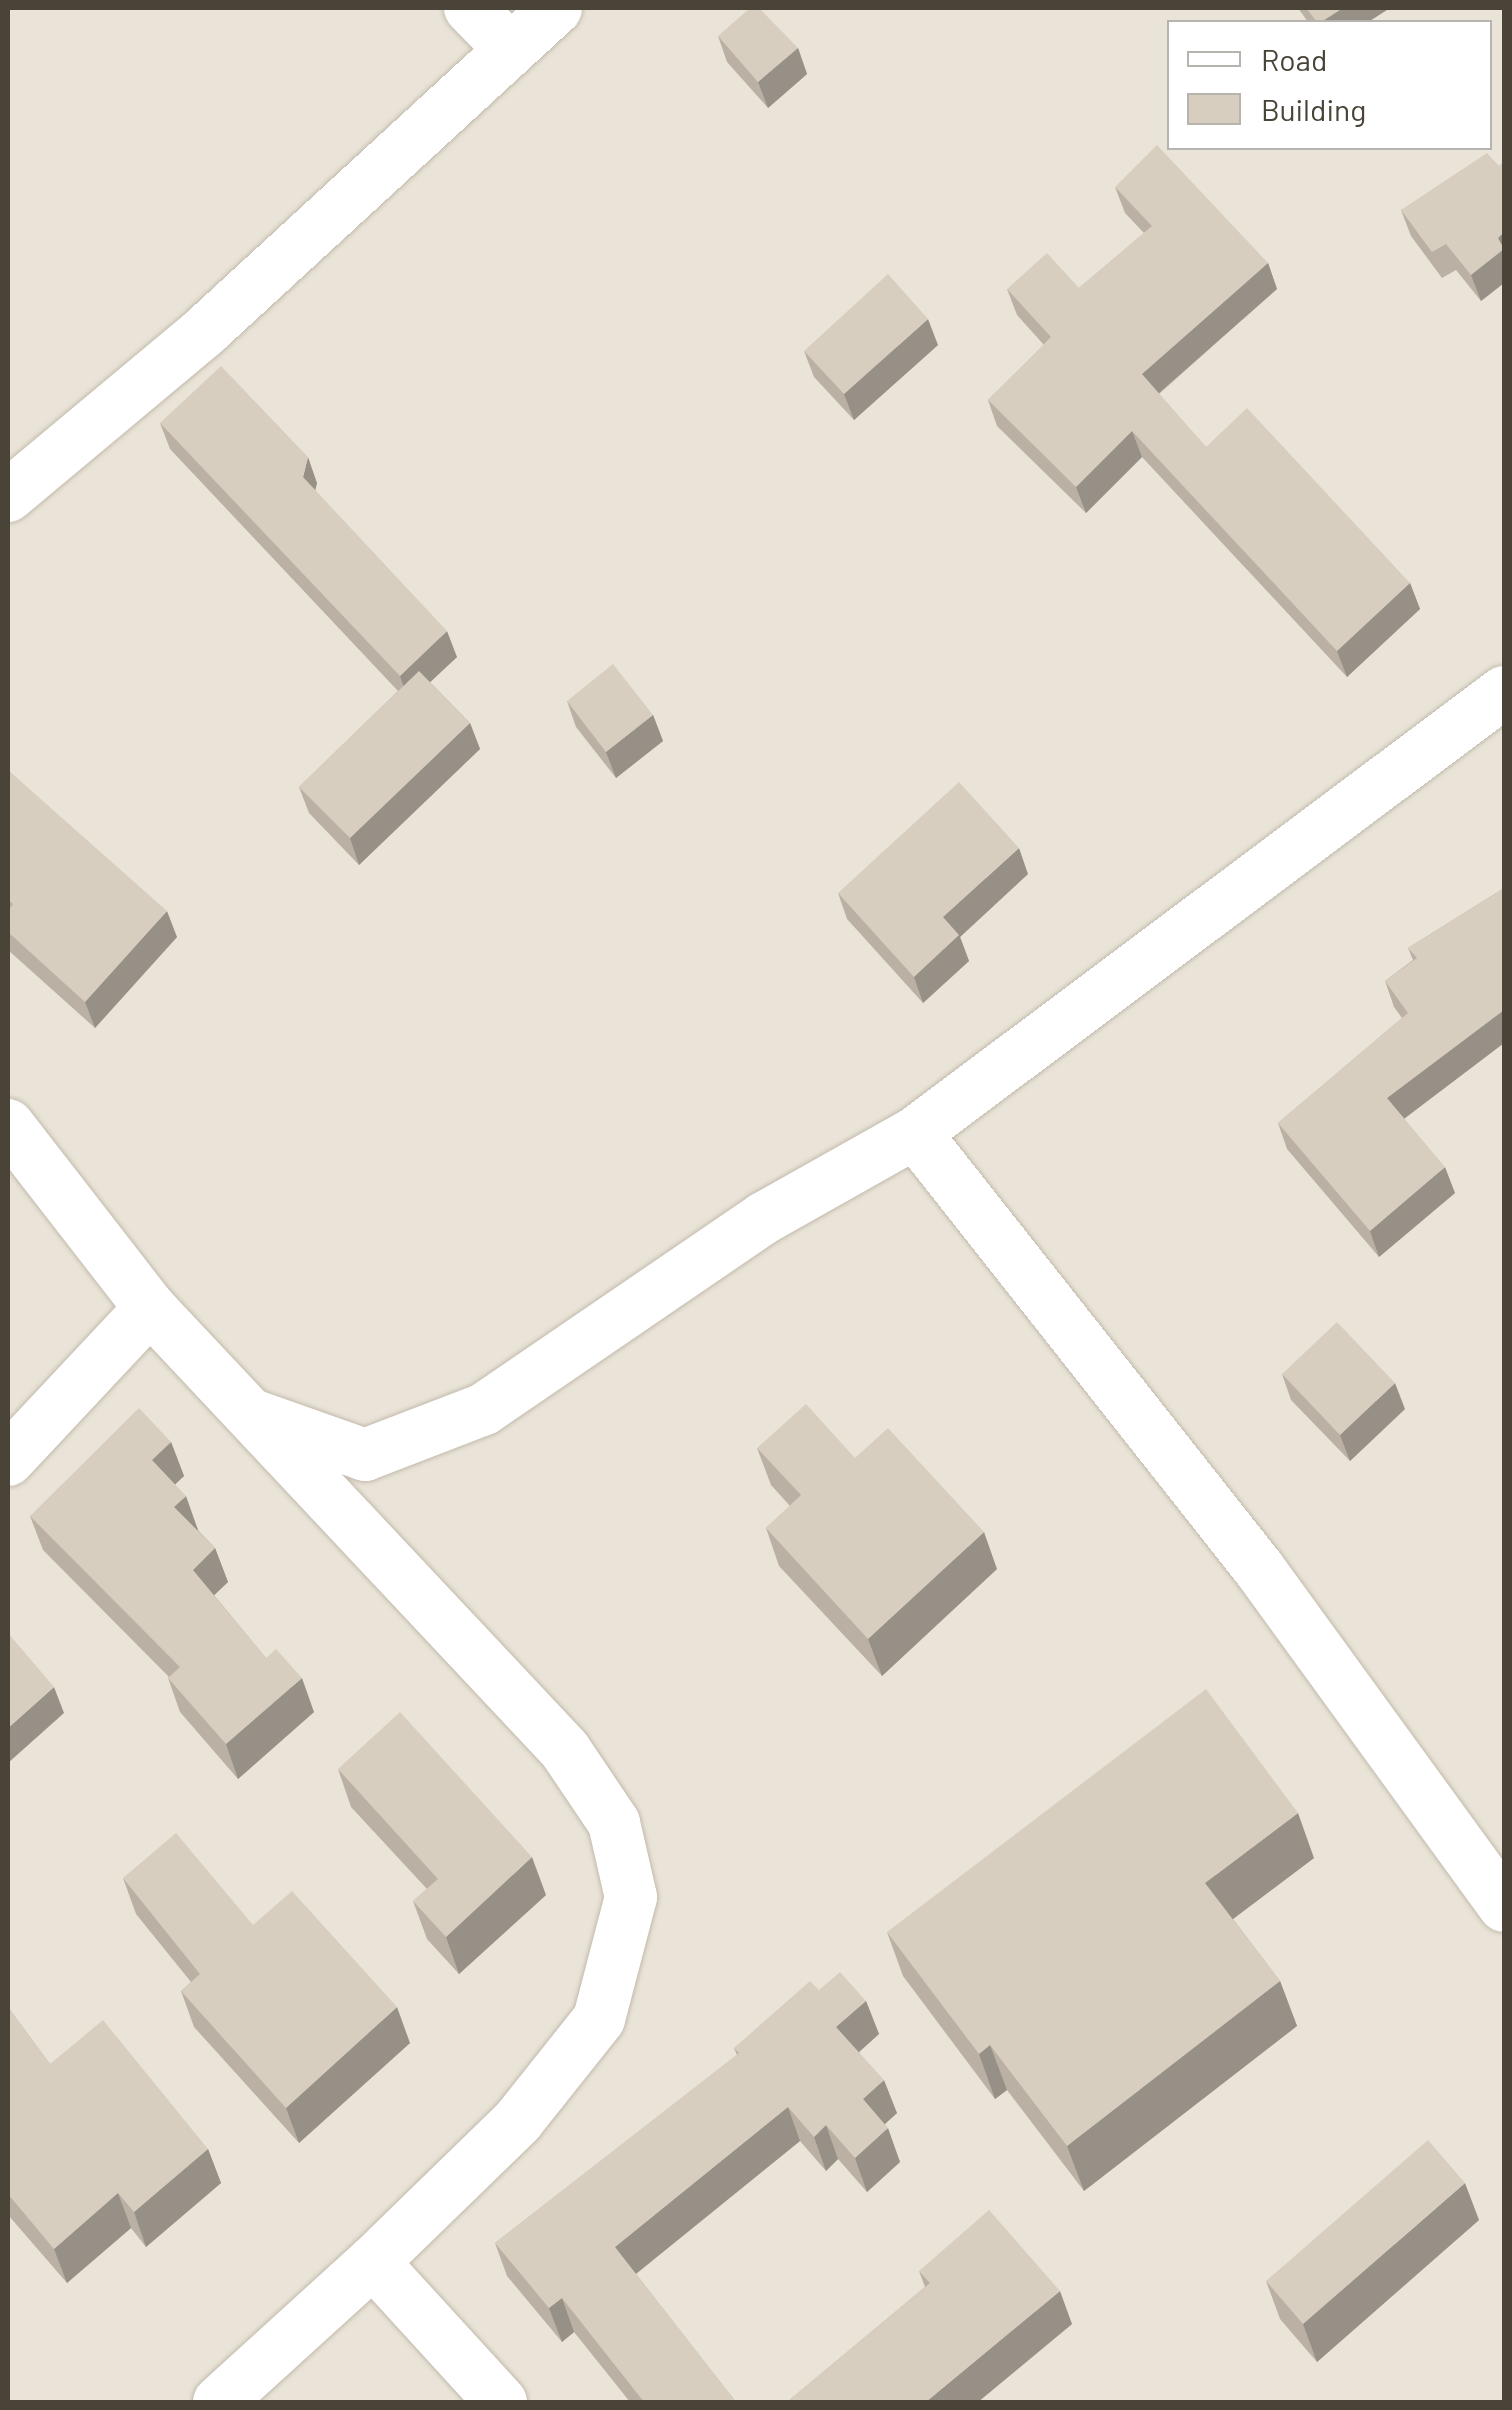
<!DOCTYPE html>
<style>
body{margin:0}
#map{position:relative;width:1512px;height:2410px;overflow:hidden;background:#f6f2ea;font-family:Barlow,sans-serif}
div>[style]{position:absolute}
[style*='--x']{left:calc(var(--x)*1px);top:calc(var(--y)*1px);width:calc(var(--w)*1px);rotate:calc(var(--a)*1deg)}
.residential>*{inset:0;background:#eae4d8}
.roads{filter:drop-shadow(0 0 2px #c2baac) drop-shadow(0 0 2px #c2baac)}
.street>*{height:52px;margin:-26px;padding:0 26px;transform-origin:26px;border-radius:26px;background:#fff}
.wall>*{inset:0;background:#bab1a4}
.shaded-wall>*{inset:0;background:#979086}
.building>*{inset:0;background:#d8cebf}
span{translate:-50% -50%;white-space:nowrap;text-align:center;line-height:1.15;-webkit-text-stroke:8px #fff;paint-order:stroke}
.frame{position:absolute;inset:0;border:10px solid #4a4337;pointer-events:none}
.legend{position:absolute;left:1167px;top:20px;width:325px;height:130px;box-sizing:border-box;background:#fff;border:2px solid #b7b4af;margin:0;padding:12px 18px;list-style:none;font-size:30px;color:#4a4337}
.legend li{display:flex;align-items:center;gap:20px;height:50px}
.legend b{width:50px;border:2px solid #b7b4af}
</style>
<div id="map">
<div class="residential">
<div style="clip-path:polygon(evenodd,8px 8px,1504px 8px,1504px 2402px,8px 2402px,8px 8px,1170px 22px,1490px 22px,1490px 148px,1170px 148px,1170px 22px)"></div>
</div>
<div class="roads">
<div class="street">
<div style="--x:470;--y:8;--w:56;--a:45.7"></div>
<div style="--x:8;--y:496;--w:256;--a:-39.9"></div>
<div style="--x:204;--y:332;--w:478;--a:-42.6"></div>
<div style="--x:8;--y:1125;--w:232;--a:52.2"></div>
<div style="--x:150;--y:1308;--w:606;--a:46.8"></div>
<div style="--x:565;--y:1750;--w:88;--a:56.1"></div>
<div style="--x:614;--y:1823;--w:76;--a:77.1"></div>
<div style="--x:631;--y:1897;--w:126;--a:104.7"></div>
<div style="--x:599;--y:2019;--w:130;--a:128.5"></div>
<div style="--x:518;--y:2121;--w:202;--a:135.8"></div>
<div style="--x:373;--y:2262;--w:190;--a:47.6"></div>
<div style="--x:915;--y:1133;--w:557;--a:51.71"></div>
<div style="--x:1260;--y:1570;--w:415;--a:54"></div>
<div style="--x:255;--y:1416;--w:117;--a:19.5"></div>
<div style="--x:365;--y:1455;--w:128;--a:-21.1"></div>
<div style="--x:484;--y:1409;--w:339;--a:-34.3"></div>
<div style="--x:764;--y:1218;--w:173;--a:-29.4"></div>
<div style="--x:915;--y:1133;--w:736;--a:-36.82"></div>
<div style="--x:8;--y:1460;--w:208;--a:-46.9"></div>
<div style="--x:219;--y:2402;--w:208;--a:-42.3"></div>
</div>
</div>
<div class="wall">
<div style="clip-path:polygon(1298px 8px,1390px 8px,1368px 22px,1308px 22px)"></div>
<div style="clip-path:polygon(718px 36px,798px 48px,807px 74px,768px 108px,727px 62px)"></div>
<div style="clip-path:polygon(1504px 162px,1504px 283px,1481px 301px,1456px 270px,1442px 278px,1411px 236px,1401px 210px,1499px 166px)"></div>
<div style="clip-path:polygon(1115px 187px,1268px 263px,1277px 289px,1159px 394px,1206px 447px,1410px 583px,1420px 609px,1347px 677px,1142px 457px,1086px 513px,997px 426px,988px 400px,1044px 345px,1017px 315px,1007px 289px,1079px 288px,1144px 233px,1125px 213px)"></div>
<div style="clip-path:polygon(938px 345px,854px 420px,814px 377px,804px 351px)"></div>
<div style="clip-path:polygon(160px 423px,317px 483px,315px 490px,457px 657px,430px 682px,470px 723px,480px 749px,359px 865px,309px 813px,299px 787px,398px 691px,170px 449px)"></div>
<div style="clip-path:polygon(567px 701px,653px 715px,663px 741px,616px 778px,576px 727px)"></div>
<div style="clip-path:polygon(8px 770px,177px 937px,95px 1028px,8px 950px)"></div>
<div style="clip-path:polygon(1028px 874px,960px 937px,969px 961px,923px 1003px,847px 919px,838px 893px)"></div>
<div style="clip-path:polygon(1504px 888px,1504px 1043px,1404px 1119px,1455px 1193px,1379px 1257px,1287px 1149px,1278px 1123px,1402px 1018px,1394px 1007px,1385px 981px,1413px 960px,1408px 948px)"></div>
<div style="clip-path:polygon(1282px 1374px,1405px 1409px,1350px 1461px,1291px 1400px)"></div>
<div style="clip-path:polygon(171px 1442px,184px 1476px,175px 1484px,198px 1530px,215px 1548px,228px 1582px,214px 1595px,266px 1658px,314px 1712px,238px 1779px,180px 1712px,168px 1678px,169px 1677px,43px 1550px,30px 1516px)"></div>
<div style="clip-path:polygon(757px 1448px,855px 1458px,997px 1569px,882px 1676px,779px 1566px,766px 1528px,790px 1506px,771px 1485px)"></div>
<div style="clip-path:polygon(338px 1769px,546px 1895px,459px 1974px,427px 1939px,413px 1901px,427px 1889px,351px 1807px)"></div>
<div style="clip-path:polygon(1314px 1858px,1233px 1919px,1280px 1981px,1297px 2026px,1084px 2191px,1007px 2090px,995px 2099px,903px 1976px,887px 1932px)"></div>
<div style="clip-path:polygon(123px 1878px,253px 1925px,410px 2043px,299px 2143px,194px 2027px,181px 1991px,191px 1982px,136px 1914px)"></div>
<div style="clip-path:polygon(819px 1990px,866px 2001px,879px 2034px,859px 2052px,897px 2113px,885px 2124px,900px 2162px,867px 2192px,838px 2159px,826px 2171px,800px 2141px,636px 2274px,736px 2402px,630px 2402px,574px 2332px,562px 2342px,507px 2276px,495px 2243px,737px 2055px,734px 2048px)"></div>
<div style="clip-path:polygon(8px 2007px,50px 2064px,208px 2149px,221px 2183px,146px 2247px,131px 2228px,67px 2283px,9px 2216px,8px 2212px)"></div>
<div style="clip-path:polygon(1479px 2220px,1317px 2362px,1280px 2319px,1266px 2281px)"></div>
<div style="clip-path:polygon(919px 2271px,1072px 2324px,978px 2402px,787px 2402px,925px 2287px)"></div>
</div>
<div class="shaded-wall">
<div style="clip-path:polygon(1343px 8px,1390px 8px,1368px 22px,1321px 22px)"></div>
<div style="clip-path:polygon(798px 48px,807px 74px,768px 108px,758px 82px)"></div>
<div style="clip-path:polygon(1504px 232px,1504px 283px,1481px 301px,1471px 275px,1498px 238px)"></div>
<div style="clip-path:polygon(1268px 263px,1277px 289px,1151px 400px,1142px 374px)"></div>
<div style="clip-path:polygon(928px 319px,938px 345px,854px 420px,844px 394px)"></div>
<div style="clip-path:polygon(1132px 431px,1142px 457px,1086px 513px,1076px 487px)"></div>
<div style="clip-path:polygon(308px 457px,317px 483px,312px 503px,303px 477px)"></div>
<div style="clip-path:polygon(1410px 583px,1420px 609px,1347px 677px,1337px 651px)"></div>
<div style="clip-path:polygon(447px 631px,457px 657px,409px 702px,400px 676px)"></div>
<div style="clip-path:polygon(653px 715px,663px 741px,616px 778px,606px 752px)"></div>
<div style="clip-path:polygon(470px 723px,480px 749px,359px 865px,350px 838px)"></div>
<div style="clip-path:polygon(1019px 848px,1028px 874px,960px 937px,969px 961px,923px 1003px,914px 977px,943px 917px)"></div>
<div style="clip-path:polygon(167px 911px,177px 937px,95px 1028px,85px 1002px)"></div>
<div style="clip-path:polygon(1504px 1010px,1504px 1043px,1397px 1124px,1387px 1098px)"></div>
<div style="clip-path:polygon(1445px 1167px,1455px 1193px,1379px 1257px,1370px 1231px)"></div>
<div style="clip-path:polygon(1395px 1383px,1405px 1409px,1350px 1461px,1340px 1435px)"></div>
<div style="clip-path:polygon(171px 1442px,184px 1476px,164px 1495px,152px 1460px)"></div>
<div style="clip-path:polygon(186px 1496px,198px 1530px,187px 1541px,174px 1507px)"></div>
<div style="clip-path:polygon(984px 1532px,997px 1569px,882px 1676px,868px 1639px)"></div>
<div style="clip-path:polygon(215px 1548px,228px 1582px,205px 1604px,193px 1570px)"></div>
<div style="clip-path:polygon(302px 1678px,314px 1712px,238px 1779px,226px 1744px)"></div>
<div style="clip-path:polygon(54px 1687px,64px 1713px,8px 1763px,8px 1728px)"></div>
<div style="clip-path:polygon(1298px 1813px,1314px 1858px,1221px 1928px,1205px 1883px)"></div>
<div style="clip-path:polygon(532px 1857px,546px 1895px,459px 1974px,446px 1937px)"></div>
<div style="clip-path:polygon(1280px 1981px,1297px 2026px,1084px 2191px,1067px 2146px)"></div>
<div style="clip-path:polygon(866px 2001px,879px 2034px,849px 2061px,836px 2027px)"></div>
<div style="clip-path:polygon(397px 2007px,410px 2043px,299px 2143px,286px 2108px)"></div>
<div style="clip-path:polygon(990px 2045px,1007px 2090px,995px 2099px,979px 2054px)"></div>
<div style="clip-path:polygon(884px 2080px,897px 2113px,875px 2133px,863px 2099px)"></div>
<div style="clip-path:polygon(788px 2107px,800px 2141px,627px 2281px,615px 2247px)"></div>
<div style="clip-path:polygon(826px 2125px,838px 2159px,826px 2171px,814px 2137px)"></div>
<div style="clip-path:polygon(888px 2128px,900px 2162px,867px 2192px,855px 2158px)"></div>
<div style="clip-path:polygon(208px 2149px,221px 2183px,146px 2247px,134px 2212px)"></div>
<div style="clip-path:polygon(1465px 2183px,1479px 2220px,1317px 2362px,1303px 2324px)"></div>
<div style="clip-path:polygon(118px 2193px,131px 2228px,67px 2283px,54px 2249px)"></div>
<div style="clip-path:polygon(1060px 2291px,1072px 2324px,978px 2402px,926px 2402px)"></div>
<div style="clip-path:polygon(562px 2298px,574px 2332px,562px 2342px,549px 2308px)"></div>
</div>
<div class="building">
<div style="clip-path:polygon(750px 8px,759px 8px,798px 48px,758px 82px,718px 36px)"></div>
<div style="clip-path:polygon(1306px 8px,1343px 8px,1321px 22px,1317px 22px)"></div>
<div style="clip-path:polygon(1157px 145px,1268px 263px,1142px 374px,1206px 447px,1247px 408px,1410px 583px,1337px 651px,1132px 431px,1076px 487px,988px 400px,1051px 337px,1007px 289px,1047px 253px,1079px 288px,1152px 226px,1115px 187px)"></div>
<div style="clip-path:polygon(1487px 153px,1499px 166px,1504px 162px,1504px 232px,1498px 238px,1504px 249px,1471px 275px,1446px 244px,1432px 252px,1401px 210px)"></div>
<div style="clip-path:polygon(888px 274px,928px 319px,844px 394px,804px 351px)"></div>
<div style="clip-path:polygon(221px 366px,308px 457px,303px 477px,447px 631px,400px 676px,160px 423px)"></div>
<div style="clip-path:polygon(613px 664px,653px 715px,606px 752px,567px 701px)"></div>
<div style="clip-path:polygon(419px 671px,470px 723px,350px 838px,299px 787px)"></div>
<div style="clip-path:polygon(8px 770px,167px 911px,85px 1002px,8px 932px,8px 911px,13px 904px,8px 900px)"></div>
<div style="clip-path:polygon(959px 782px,1019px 848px,943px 917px,959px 935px,914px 977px,838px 893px)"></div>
<div style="clip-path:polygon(1504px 888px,1504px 1010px,1387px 1098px,1445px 1167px,1370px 1231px,1278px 1123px,1408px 1013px,1385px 981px,1417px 958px,1408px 948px)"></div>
<div style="clip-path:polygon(1337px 1322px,1395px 1383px,1340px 1435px,1282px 1374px)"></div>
<div style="clip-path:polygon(806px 1404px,855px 1458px,888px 1428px,984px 1532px,868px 1639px,766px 1528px,801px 1495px,757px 1448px)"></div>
<div style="clip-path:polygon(139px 1408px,171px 1442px,152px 1460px,186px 1496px,174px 1507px,215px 1548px,193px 1570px,266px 1658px,276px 1649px,302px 1678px,226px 1744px,168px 1678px,180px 1667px,30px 1516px)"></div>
<div style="clip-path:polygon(8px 1633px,54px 1687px,8px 1728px)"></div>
<div style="clip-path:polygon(1206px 1689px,1298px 1813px,1205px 1883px,1280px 1981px,1067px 2146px,990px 2045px,979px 2054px,887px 1932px)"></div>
<div style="clip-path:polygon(400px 1712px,532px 1857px,446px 1937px,413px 1901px,438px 1879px,338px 1769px)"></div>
<div style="clip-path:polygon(176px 1833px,253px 1925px,292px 1891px,397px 2007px,286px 2108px,181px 1991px,200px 1974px,123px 1878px)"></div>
<div style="clip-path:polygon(840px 1972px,866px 2001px,836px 2027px,884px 2080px,863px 2099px,888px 2128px,855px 2158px,826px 2125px,814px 2137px,788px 2107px,615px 2247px,736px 2402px,644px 2402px,562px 2298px,549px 2308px,495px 2243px,739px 2053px,734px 2048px,810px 1981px,819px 1990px)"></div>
<div style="clip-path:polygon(8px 2007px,50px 2064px,103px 2020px,208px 2149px,134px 2212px,118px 2193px,54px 2249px,8px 2194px)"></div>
<div style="clip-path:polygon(1428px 2140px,1465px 2183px,1303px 2324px,1266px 2281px)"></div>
<div style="clip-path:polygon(989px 2210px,1060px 2291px,926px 2402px,787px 2402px,930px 2283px,919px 2271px)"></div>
</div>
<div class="frame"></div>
<ul class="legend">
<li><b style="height:12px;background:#fff"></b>Road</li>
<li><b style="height:28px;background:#d8cebf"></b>Building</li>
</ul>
</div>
